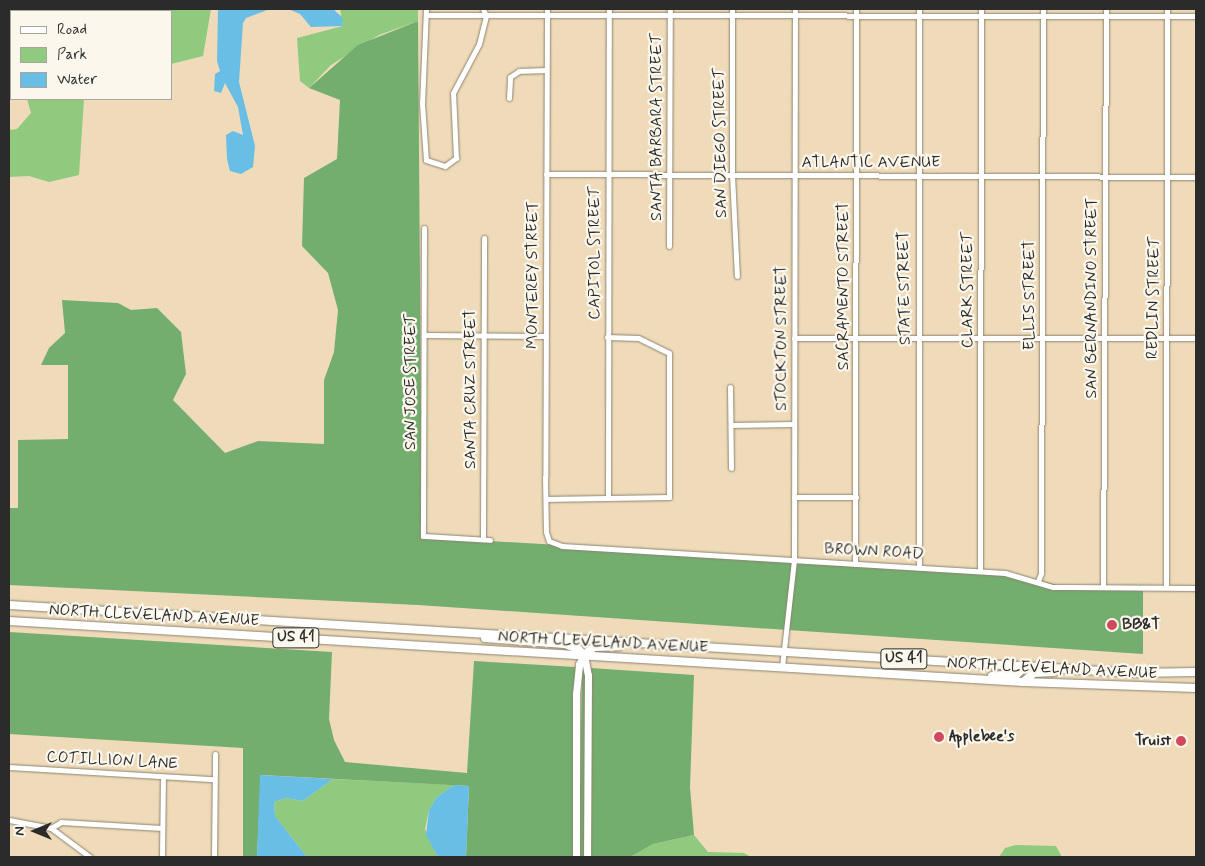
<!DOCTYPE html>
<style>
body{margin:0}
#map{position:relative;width:1205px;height:866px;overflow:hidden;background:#efdbb9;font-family:Mynerve,sans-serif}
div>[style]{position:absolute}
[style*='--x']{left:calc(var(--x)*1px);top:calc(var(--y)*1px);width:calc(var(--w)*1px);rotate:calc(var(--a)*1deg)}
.green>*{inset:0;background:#8fca7f}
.forest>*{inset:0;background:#73ae6e}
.water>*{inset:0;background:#68bee5}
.roads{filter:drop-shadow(0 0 1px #8d8372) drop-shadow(0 0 1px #8d8372)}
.street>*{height:5px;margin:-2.5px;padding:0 2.5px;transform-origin:2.5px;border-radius:2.5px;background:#fff}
.secondary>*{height:7px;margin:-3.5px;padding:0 3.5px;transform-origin:3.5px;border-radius:3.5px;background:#fff}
.primary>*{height:8px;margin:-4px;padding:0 4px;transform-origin:4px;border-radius:4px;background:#fff}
.dots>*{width:14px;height:14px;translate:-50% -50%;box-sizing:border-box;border:2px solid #fbf7ec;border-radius:50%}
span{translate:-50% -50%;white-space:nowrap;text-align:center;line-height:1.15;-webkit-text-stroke:4.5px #fbf7ec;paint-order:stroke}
.shield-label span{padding:1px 4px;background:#fbf7ec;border:1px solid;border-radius:4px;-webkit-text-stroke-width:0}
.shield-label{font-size:15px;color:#2b2b2b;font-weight:700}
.street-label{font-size:16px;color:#2b2b2b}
.poi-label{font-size:16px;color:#2b2b2b;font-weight:700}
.left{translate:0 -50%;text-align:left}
.right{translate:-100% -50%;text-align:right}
.frame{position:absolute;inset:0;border:10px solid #2b2b2b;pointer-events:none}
.legend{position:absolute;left:10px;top:10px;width:162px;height:90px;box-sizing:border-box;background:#fbf7ec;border:1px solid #a8a59f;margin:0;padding:6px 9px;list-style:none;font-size:15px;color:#2b2b2b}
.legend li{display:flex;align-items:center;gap:10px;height:25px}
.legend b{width:25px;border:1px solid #a8a59f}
.north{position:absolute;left:10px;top:806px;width:50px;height:50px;-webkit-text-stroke:4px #fbf7ec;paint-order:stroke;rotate:270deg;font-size:14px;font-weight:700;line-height:20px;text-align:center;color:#2b2b2b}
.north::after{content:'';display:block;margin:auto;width:18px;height:22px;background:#2b2b2b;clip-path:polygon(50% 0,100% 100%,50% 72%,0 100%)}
</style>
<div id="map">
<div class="green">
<div style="clip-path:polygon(161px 9px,211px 9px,203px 56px,171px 64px,171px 11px)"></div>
<div style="clip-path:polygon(340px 9px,418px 9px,418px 21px,379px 35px,331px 65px,309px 88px,300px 81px,297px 38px,343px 26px)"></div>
<div style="clip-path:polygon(27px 99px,84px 99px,79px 175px,49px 182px,29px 176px,9px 177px,9px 130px,17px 129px,31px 113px)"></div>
<div style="clip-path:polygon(333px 779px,454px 785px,437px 797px,429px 810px,425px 829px,438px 857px,307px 857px,275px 816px,274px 802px,286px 798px,303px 801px)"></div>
<div style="clip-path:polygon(694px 835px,708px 852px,744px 853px,751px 857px,630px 857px,653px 844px)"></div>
<div style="clip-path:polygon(1016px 845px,1056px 846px,1062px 857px,999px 857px,1005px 848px)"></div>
</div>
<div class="forest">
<div style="clip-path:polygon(418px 21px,422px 537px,1002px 571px,1061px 586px,1143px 585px,1143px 654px,418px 605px,9px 585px,9px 508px,18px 508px,18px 440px,68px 439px,68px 365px,41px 365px,49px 348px,65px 333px,62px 300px,118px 303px,131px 310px,157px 308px,181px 332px,186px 374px,173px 400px,225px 453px,258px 441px,324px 444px,324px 380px,334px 352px,338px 310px,328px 273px,302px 246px,304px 178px,337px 159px,340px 100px,309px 88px,358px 45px)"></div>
<div style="clip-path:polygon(9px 632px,332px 652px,329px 719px,334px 740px,345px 762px,467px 773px,474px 661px,575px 667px,573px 857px,466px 857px,469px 786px,261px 775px,257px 857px,243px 857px,243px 748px,9px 734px)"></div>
<div style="clip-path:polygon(582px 668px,585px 675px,584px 857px,579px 857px)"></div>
<div style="clip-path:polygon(591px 668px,694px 675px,690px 787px,694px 835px,653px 844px,630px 857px,590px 857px)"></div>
</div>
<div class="water">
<div style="clip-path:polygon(218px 9px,270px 9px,246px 18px,243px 23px,239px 82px,255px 146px,253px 167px,241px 174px,230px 171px,227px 159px,226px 135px,233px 131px,243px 135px,238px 107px,225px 83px,221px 93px,214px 91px,215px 74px,220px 71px,217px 61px)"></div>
<div style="clip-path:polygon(288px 9px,333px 9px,342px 17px,343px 26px,311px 27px,300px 14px)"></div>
<div style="clip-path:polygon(260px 775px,333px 779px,303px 801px,286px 798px,274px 802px,275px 816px,307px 857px,257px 857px)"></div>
<div style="clip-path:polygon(454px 785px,469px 786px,466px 857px,438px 857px,426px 835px,429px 810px,437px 797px)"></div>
</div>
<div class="roads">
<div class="street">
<div style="--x:426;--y:9;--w:94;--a:92.4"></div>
<div style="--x:422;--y:103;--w:57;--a:86"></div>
<div style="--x:426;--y:160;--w:20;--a:18"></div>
<div style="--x:445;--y:166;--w:14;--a:-36"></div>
<div style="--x:456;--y:158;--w:65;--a:-92.6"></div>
<div style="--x:453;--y:93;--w:55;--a:-62"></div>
<div style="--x:479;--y:44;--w:29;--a:-76"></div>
<div style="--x:486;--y:16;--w:8;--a:-113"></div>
<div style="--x:547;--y:9;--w:468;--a:90.2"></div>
<div style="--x:545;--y:477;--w:55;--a:89"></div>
<div style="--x:546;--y:532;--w:9;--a:72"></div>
<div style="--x:549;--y:541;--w:14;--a:21"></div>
<div style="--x:562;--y:546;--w:444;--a:3.5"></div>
<div style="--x:1005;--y:573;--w:50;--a:16.3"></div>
<div style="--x:1053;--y:587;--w:143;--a:0.4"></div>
<div style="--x:732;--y:9;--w:166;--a:90"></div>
<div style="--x:732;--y:175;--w:101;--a:87.2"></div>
<div style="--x:919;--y:9;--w:558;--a:90"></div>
<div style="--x:427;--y:15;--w:769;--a:0.07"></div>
<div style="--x:509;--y:98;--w:21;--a:-87"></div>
<div style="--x:510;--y:77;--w:11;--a:-34"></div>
<div style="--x:519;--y:71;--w:27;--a:-2"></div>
<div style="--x:546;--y:174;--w:650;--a:0.26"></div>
<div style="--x:424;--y:228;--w:308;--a:90.2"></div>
<div style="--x:423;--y:536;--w:67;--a:3.4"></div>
<div style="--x:669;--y:246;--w:237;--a:-89.8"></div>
<div style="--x:424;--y:335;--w:122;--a:0.5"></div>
<div style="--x:794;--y:338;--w:402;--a:0"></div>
<div style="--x:730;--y:387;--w:81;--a:89.3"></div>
<div style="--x:731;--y:425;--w:63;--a:-0.9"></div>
<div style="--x:794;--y:497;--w:62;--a:0"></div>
<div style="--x:608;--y:498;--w:489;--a:-89.9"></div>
<div style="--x:546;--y:499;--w:123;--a:-0.9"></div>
<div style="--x:669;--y:497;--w:144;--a:-90"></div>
<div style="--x:669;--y:353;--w:34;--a:-154"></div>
<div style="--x:638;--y:338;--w:31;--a:-178"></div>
<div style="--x:483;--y:539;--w:301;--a:-89.8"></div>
<div style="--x:855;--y:564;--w:555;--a:-89.9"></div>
<div style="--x:980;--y:571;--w:562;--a:-89.9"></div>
<div style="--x:1038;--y:581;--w:9;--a:-69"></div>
<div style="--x:1041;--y:573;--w:564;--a:-89.8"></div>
<div style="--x:1103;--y:587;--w:578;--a:-89.7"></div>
<div style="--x:1166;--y:587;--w:578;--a:-89.9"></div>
<div style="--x:782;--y:667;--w:108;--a:-83.6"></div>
<div style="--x:794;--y:560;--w:551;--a:-89.9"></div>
<div style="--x:9;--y:767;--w:205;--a:3.4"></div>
<div style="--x:9;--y:820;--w:43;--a:10.8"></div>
<div style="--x:51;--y:828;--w:12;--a:-31"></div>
<div style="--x:61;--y:822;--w:101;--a:3.4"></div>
<div style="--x:51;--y:828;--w:49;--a:36.6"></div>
<div style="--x:162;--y:857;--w:80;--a:-89.3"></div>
<div style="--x:214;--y:857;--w:103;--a:-89.4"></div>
</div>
<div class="secondary">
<div style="--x:584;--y:655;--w:20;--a:79"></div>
<div style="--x:588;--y:675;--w:182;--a:90.3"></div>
<div style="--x:576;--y:857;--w:163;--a:-90"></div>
<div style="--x:576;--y:694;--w:30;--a:-84"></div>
<div style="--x:579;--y:664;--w:10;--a:-61"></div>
</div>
<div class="primary">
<div style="--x:9;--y:605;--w:1127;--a:3.46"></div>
<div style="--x:1134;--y:673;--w:62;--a:-0.9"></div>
<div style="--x:9;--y:621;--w:1016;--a:3.44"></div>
<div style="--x:1023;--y:682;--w:173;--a:2"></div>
<div style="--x:485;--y:638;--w:80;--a:4.3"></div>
<div style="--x:565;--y:644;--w:14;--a:21"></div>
<div style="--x:578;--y:649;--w:8;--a:45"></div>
<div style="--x:584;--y:655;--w:13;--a:-39"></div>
<div style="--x:594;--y:647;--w:25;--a:-2"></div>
<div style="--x:992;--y:676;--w:25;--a:-5"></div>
<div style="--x:1017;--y:674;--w:12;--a:-42"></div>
<div style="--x:1023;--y:682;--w:14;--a:-39"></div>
<div style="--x:1034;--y:673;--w:20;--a:-3"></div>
</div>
</div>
<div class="dots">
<div style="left:1112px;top:625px;background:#d1495b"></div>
<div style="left:939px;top:737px;background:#d1495b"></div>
<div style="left:1181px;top:741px;background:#d1495b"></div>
</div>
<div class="shield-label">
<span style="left:296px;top:638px">US 41</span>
<span style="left:904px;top:659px">US 41</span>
</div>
<div class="street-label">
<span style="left:657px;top:127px;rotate:-90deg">SANTA BARBARA STREET</span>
<span style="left:721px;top:143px;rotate:-91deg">SAN DIEGO STREET</span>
<span style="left:871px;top:163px">ATLANTIC AVENUE</span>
<span style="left:595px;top:253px;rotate:-90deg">CAPITOL STREET</span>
<span style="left:533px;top:275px;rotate:-90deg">MONTEREY STREET</span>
<span style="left:844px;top:286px;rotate:-90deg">SACRAMENTO STREET</span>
<span style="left:905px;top:288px;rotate:-91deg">STATE STREET</span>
<span style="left:968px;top:290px;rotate:-90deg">CLARK STREET</span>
<span style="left:1030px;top:295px;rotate:-90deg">ELLIS STREET</span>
<span style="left:1092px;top:298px;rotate:-90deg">SAN BERNANDINO STREET</span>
<span style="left:1154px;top:298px;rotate:-89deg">REDLIN STREET</span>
<span style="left:782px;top:338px;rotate:-90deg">STOCKTON STREET</span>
<span style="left:411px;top:382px;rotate:-90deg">SAN JOSE STREET</span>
<span style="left:471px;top:389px;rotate:-90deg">SANTA CRUZ STREET</span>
<span style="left:874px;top:552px;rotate:3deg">BROWN ROAD</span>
<span style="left:154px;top:616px;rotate:3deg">NORTH CLEVELAND AVENUE</span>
<span style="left:603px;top:643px;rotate:3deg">NORTH CLEVELAND AVENUE</span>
<span style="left:1052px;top:669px;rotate:3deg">NORTH CLEVELAND AVENUE</span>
<span style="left:112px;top:761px;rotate:3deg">COTILLION LANE</span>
</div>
<div class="poi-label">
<span class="left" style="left:1122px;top:625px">BB&amp;T</span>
<span class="left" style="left:949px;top:737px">Applebee's</span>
<span class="right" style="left:1171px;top:741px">Truist</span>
</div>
<div class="frame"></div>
<ul class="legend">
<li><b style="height:6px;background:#fff"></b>Road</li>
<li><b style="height:14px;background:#8fca7f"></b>Park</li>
<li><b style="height:14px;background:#68bee5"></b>Water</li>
</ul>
<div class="north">N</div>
</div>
